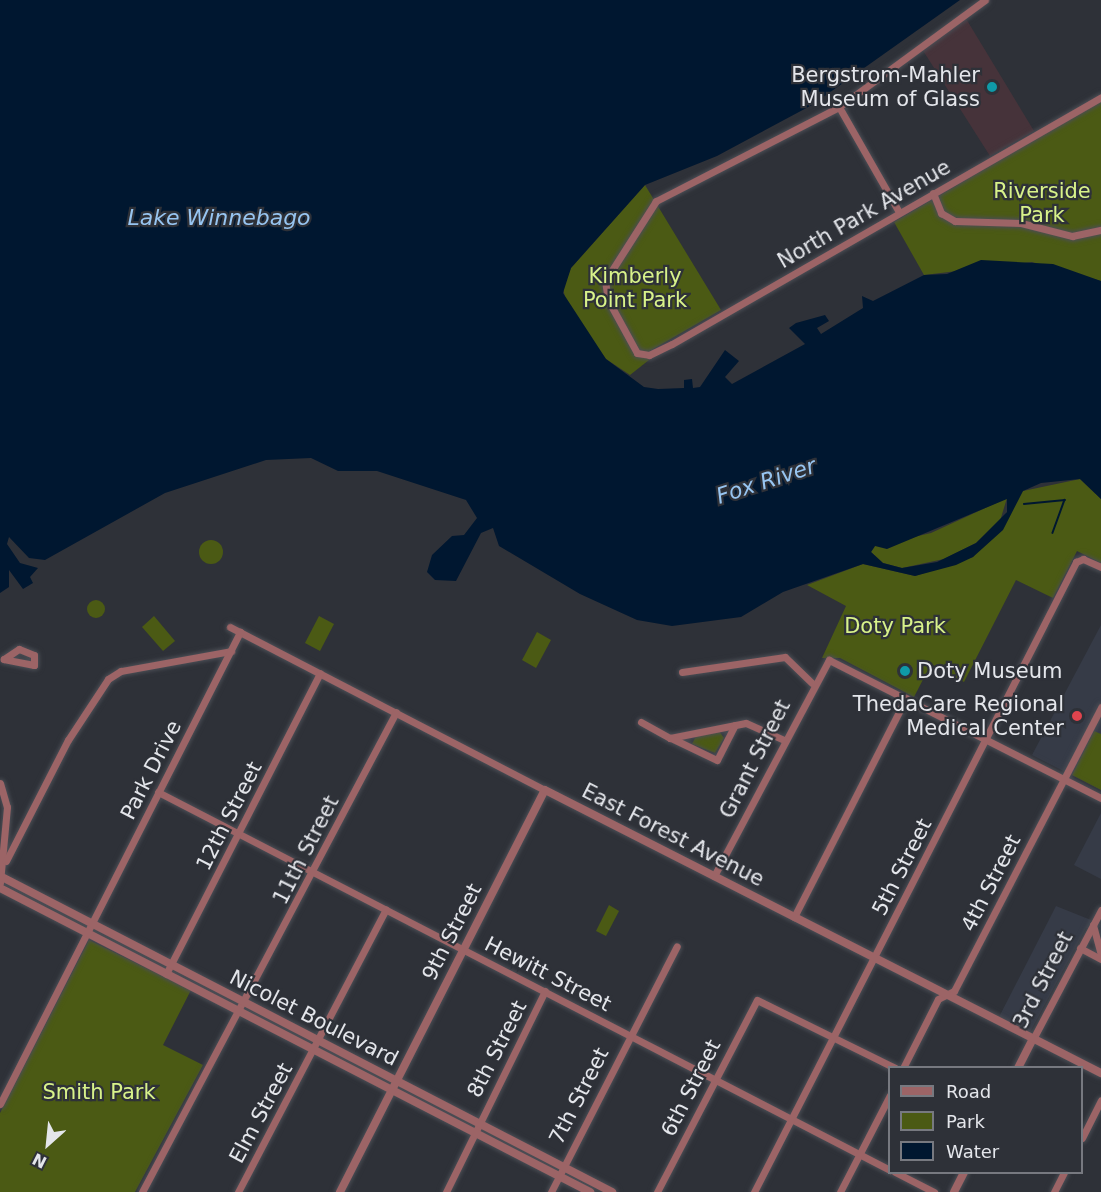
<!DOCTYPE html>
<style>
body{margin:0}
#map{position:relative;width:1101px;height:1192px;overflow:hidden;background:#2e3138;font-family:"DejaVu Sans",sans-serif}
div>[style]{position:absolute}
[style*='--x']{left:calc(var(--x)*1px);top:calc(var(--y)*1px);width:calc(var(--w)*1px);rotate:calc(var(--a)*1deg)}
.commercial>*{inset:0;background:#46333a}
.built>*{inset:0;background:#363b47}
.green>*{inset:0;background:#4b5a14}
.round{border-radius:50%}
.water>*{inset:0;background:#001730}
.stream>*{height:1.5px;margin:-0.75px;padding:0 0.75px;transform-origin:0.75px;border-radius:0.75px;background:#001730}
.roads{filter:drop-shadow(0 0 2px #4b4e55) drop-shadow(0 0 2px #4b4e55)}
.minor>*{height:7px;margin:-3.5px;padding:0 3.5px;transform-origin:3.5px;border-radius:3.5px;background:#9c6466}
.tertiary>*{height:8px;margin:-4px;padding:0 4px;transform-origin:4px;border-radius:4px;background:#9c6466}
.dots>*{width:16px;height:16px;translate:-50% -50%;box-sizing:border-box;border:3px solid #2e3138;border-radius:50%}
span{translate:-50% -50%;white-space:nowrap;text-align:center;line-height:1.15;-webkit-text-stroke:4.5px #2e3138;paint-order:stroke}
.poi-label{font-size:21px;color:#e4e6eb}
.right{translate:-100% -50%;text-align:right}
.left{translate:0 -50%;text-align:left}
.park-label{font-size:21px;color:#d8f28a}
.street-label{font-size:21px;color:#e4e6eb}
.water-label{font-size:22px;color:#97c5f1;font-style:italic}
.legend{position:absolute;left:888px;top:1066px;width:195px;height:108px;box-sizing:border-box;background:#2e3138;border:2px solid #777980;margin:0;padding:8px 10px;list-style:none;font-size:18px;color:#e4e6eb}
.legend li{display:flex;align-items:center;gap:12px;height:30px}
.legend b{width:30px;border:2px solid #777980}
.north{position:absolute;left:18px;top:1114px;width:60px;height:60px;-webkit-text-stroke:4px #2e3138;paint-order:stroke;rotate:207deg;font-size:16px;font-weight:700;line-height:24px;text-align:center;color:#e4e6eb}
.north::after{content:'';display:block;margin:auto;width:21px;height:27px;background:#e4e6eb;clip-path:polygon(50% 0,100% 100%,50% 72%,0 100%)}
</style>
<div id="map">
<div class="commercial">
<div style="clip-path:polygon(965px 17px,1034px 131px,990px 156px,922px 49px)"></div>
</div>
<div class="built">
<div style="clip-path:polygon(1101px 625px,1101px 790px,1032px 755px)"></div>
<div style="clip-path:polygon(1101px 813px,1101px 879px,1074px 865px)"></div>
<div style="clip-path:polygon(1056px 906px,1101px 924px,1101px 949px,1100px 927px,1086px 928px,1030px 1032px,999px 1017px)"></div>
</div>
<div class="green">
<div style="clip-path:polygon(1101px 101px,1101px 281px,1032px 262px,924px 275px,894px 222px)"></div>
<div style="clip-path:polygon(645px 185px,721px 310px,648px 352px,649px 360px,630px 375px,606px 359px,590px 339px,567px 306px,563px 288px,571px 268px)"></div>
<div style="clip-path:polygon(1080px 479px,1101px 499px,1101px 563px,1077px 551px,1053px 598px,1016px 580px,964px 682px,931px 664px,914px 697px,840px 658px,822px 658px,846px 606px,807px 585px,863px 564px,915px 576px,973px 557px,1023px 491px)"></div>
<div style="clip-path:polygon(1007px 498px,1000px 521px,976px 543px,944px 559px,902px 568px,883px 563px,871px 552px,875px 546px,931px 533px)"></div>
<div class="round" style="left:199px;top:540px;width:24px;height:24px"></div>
<div class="round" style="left:87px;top:600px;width:18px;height:18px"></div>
<div style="clip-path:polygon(154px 616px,175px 641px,163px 651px,142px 627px)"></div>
<div style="clip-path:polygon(319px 616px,334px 624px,320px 651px,305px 643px)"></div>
<div style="clip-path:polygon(537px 632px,551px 640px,536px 668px,522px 660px)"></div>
<div style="clip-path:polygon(719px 731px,724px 738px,715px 753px,692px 744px,696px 736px)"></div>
<div style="clip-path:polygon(1094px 731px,1101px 734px,1101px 790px,1072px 775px)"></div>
<div style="clip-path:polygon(609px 905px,619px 911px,606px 936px,596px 931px)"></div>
<div style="clip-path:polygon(89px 940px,191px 990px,163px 1045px,203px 1065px,135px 1192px,0 1192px,0 1113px)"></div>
</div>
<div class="water">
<div style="clip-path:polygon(evenodd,0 0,960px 0,812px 105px,717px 156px,645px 185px,571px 268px,563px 293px,606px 359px,644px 387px,658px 389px,684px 388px,684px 380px,692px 379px,693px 388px,700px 387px,725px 350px,739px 361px,725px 377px,732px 384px,805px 344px,789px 328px,796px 323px,825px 315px,829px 321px,817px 328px,821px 334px,863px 308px,862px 296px,873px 301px,924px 275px,947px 274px,981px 260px,1053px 264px,1101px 281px,1101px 499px,1080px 479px,1041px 483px,1023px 491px,1003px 530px,973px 557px,956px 565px,915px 576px,863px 564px,783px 592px,741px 617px,672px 626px,637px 620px,580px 594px,499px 546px,493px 528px,481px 533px,456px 581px,435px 580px,427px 572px,432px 555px,452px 536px,464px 535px,477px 518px,466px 500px,377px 471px,338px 471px,311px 458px,266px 460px,165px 493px,45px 560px,29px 558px,9px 537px,7px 544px,20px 563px,38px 568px,30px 577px,33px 583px,23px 589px,9px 570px,9px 587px,0 593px,0 0,1007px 499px,1007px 512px,976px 543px,937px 562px,902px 568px,883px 563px,871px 552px,875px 546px,887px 549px,1007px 499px)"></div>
</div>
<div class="stream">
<div style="--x:1024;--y:504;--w:41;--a:-5.6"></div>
<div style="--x:1065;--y:500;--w:35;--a:110"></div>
</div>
<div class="roads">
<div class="minor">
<div style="--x:985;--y:0;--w:181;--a:143.8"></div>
<div style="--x:839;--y:107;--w:206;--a:152.8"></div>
<div style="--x:656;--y:201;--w:95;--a:122.5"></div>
<div style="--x:605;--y:281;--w:19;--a:81"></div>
<div style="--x:608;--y:300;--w:60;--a:61.3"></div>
<div style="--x:637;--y:353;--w:12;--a:9"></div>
<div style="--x:649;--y:355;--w:25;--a:-26"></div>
<div style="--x:672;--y:344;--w:495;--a:-29.9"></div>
<div style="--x:839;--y:107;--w:121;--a:60.3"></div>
<div style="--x:933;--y:193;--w:22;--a:68"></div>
<div style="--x:941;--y:213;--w:16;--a:30"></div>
<div style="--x:955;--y:221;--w:66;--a:1.7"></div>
<div style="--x:1021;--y:223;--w:53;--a:14.3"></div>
<div style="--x:1072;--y:236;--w:30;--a:-12"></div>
<div style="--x:230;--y:627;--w:355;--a:27.4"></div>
<div style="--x:19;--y:649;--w:16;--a:22"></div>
<div style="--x:34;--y:655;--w:10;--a:90"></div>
<div style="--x:34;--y:665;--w:31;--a:-169"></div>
<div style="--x:4;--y:659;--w:18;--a:-34"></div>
<div style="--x:682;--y:672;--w:104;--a:-8.3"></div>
<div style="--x:785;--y:657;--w:37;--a:44"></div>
<div style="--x:641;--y:722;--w:33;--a:29"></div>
<div style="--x:670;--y:738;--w:77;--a:-11.2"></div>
<div style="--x:746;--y:723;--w:42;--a:24.1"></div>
<div style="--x:671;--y:738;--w:51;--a:25.6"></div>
<div style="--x:717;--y:760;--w:39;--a:-63"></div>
<div style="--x:0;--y:783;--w:25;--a:74"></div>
<div style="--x:7;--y:807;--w:76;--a:95.3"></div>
<div style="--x:158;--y:792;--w:824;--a:27.31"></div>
<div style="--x:6;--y:861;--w:136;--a:-62.9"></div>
<div style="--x:68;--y:740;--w:73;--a:-56.7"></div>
<div style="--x:108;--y:679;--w:15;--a:-32"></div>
<div style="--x:121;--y:671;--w:112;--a:-10.3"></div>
<div style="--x:714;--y:876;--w:245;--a:-62"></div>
<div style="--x:829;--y:660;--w:305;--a:26.9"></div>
<div style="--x:794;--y:917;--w:246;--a:-62.9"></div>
<div style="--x:1093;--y:925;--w:30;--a:75"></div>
<div style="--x:1080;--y:948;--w:24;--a:28"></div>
<div style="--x:166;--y:974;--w:338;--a:-62.9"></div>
<div style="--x:1033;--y:1039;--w:146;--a:-62.2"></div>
<div style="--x:903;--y:1068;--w:77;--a:-63.1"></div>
<div style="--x:938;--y:999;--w:18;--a:-27"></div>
<div style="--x:954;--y:991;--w:320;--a:-62.6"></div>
<div style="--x:0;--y:1104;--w:530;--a:-63.05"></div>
<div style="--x:1082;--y:1138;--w:42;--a:-63.4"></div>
<div style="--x:895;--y:1172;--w:44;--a:27.1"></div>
<div style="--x:142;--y:1192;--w:543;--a:-62.11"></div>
<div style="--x:238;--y:1192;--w:319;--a:-62.4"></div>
<div style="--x:446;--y:1192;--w:224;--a:-63.8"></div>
<div style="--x:551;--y:1192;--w:276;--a:-62.9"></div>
<div style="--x:657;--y:1192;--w:216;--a:-62.5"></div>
<div style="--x:757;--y:1000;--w:154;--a:26.2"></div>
<div style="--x:754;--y:1192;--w:708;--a:-62.93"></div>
<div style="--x:1076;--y:562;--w:8;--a:-23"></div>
<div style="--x:1083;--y:559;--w:20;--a:24"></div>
<div style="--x:840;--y:1192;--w:109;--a:-62.7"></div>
<div style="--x:1054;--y:1192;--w:22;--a:-63"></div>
</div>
<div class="tertiary">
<div style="--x:0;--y:876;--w:689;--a:27.31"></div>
<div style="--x:0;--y:888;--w:664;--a:27.26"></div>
<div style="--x:1018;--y:1068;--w:33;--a:-63"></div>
<div style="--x:340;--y:1192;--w:451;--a:-63"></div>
<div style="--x:545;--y:790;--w:624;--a:26.98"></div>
<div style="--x:954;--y:1192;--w:22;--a:-63"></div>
</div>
</div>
<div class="dots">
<div style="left:992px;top:87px;background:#0f9aa8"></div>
<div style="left:905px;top:671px;background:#0f9aa8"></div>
<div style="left:1077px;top:716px;background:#e0444e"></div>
</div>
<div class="poi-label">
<span class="right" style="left:980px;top:87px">Bergstrom-Mahler<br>Museum of Glass</span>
<span class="left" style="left:917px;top:671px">Doty Museum</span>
<span class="right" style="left:1064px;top:716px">ThedaCare Regional<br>Medical Center</span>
</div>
<div class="park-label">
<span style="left:1042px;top:203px">Riverside<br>Park</span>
<span style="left:635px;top:288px">Kimberly<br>Point Park</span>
<span style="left:895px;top:626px">Doty Park</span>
<span style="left:99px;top:1092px">Smith Park</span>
</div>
<div class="street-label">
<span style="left:864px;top:214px;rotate:-30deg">North Park Avenue</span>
<span style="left:755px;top:759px;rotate:-63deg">Grant Street</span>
<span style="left:151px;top:770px;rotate:-63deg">Park Drive</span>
<span style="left:229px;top:816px;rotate:-63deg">12th Street</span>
<span style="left:673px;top:835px;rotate:27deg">East Forest Avenue</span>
<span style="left:306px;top:850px;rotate:-63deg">11th Street</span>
<span style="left:902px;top:867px;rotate:-63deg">5th Street</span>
<span style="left:991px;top:883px;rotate:-63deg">4th Street</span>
<span style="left:452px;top:932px;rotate:-63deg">9th Street</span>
<span style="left:548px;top:974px;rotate:27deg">Hewitt Street</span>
<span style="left:1043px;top:980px;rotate:-63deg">3rd Street</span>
<span style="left:314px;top:1018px;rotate:27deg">Nicolet Boulevard</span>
<span style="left:497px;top:1049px;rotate:-63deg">8th Street</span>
<span style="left:691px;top:1088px;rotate:-63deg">6th Street</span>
<span style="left:579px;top:1096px;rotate:-63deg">7th Street</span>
<span style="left:261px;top:1113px;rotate:-62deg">Elm Street</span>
</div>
<div class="water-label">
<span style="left:219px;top:218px">Lake Winnebago</span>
<span style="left:766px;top:481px;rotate:-18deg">Fox River</span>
</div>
<ul class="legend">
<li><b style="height:8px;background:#9c6466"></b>Road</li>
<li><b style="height:16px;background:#4b5a14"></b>Park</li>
<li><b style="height:16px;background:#001730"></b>Water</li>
</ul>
<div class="north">N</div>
</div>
